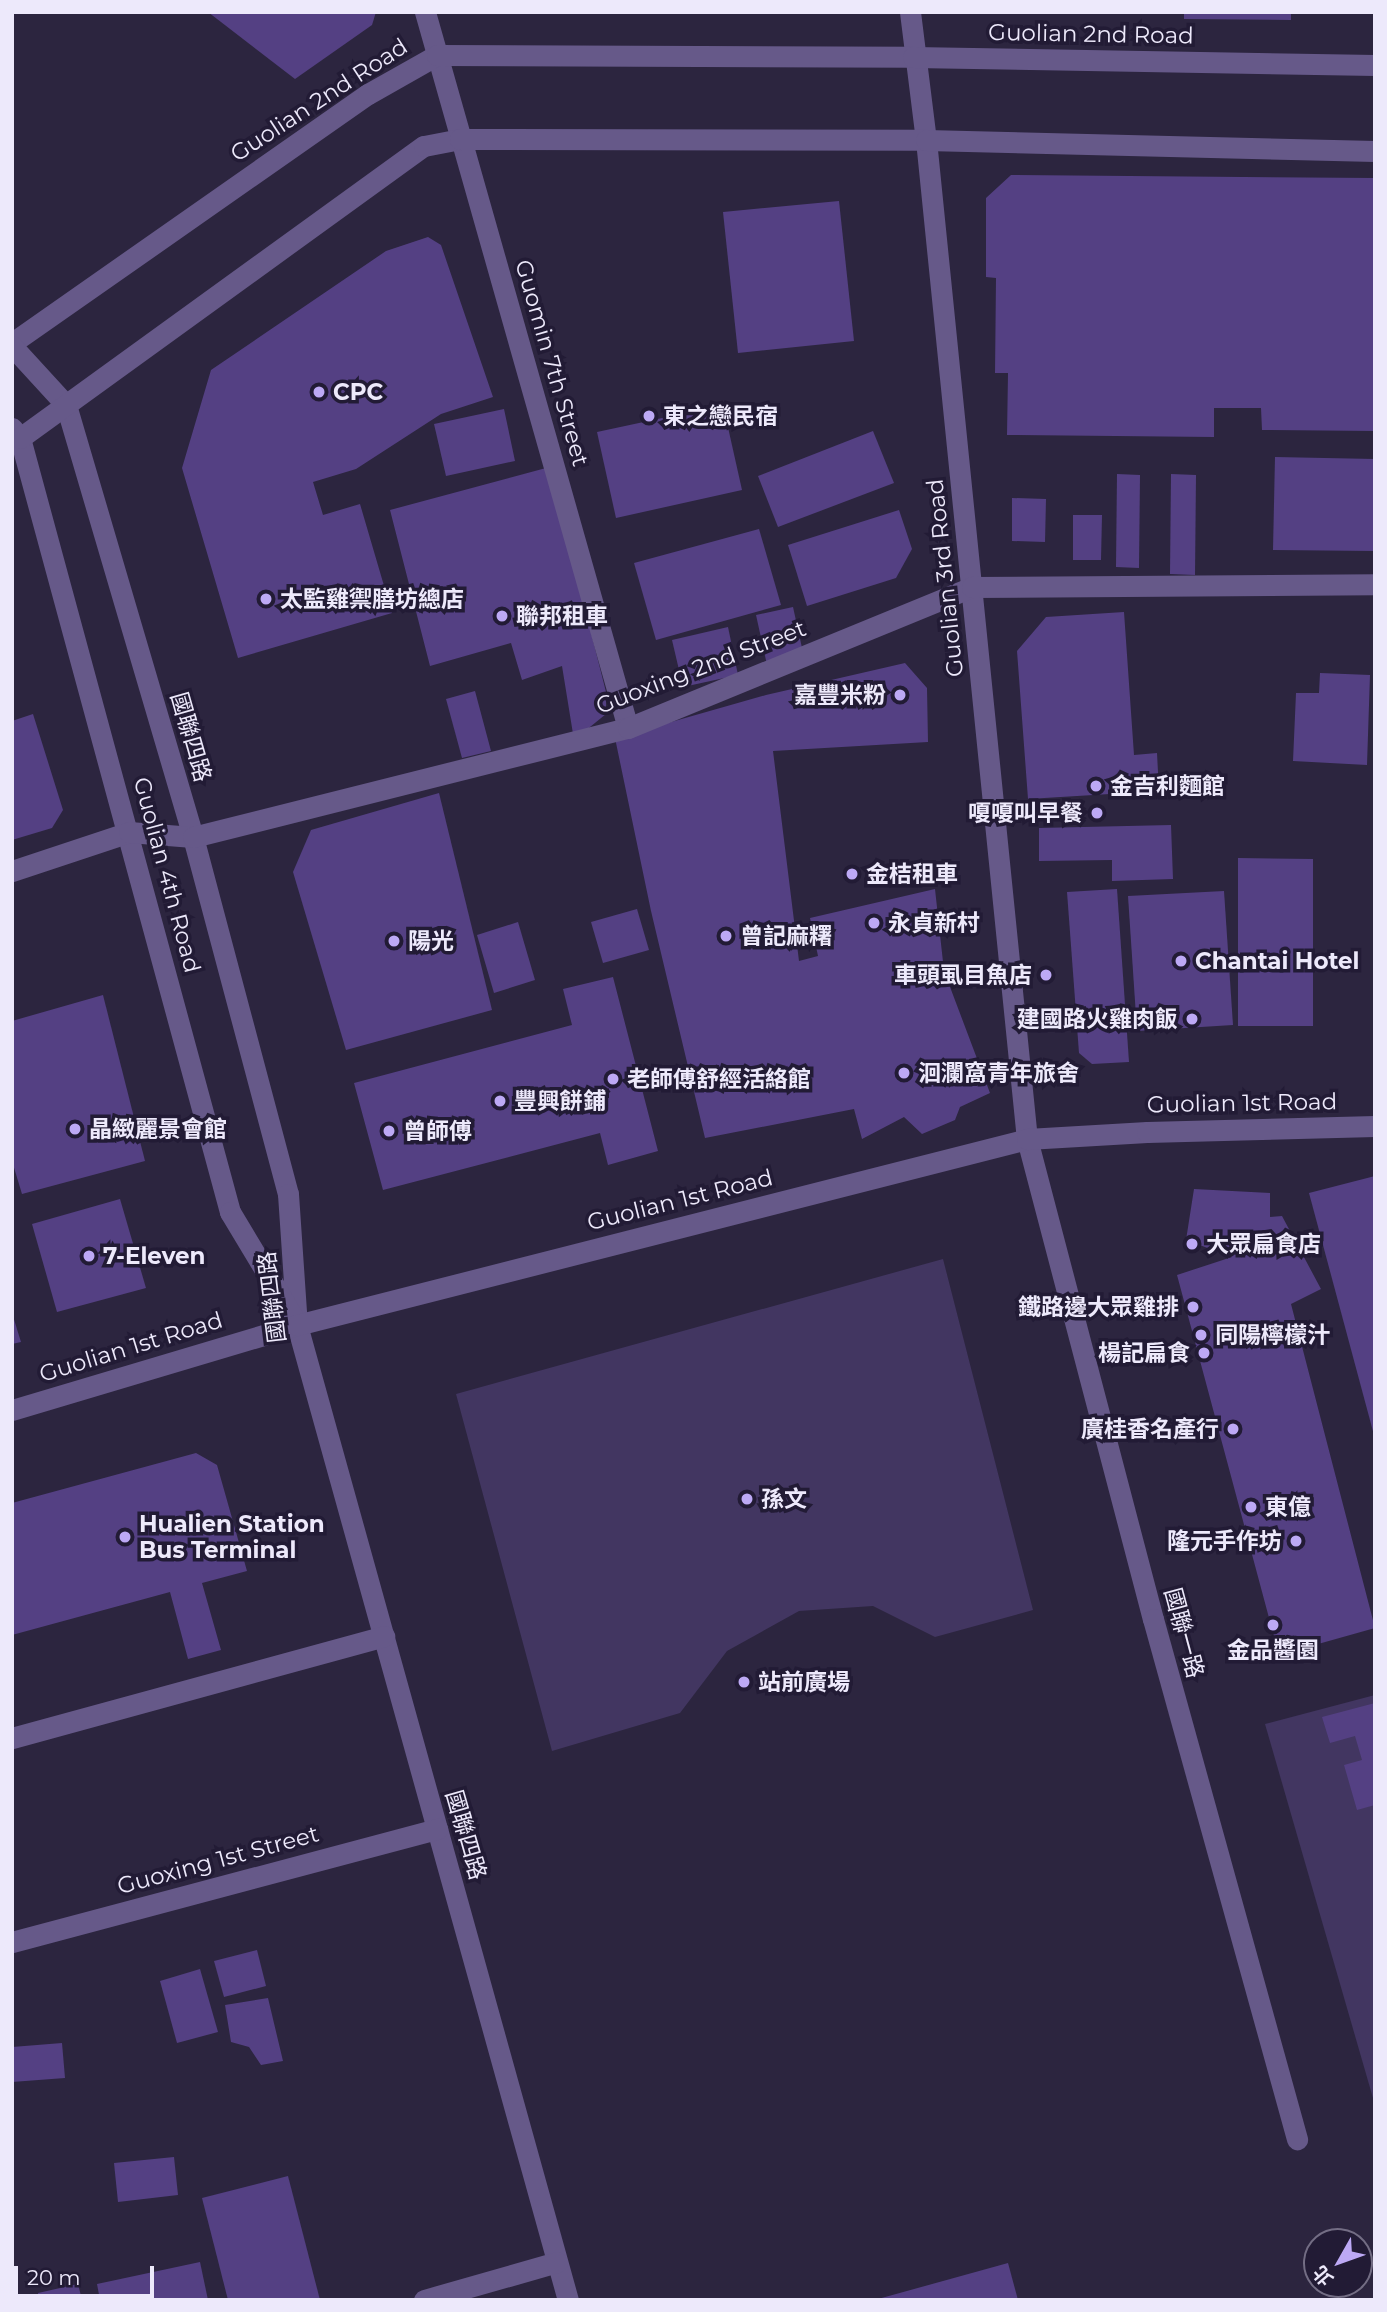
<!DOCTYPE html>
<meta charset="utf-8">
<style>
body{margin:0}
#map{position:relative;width:1387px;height:2312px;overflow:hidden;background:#2c253f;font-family:Montserrat,"Noto Sans TC",sans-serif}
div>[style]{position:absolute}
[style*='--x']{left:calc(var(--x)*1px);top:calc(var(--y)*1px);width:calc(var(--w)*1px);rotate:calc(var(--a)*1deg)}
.green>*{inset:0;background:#423661}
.building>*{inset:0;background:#544083}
.minor>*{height:21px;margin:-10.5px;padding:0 10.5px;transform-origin:10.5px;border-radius:10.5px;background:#665989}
.dots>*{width:19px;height:19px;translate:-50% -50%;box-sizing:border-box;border:4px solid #221b35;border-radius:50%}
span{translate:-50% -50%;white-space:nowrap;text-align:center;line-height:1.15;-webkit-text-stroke:7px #221b35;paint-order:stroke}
.street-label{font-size:23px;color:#ede9fb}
.poi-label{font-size:23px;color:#ede9fb;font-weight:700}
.left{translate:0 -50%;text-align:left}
.right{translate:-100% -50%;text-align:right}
.frame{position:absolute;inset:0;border:14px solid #ede9fb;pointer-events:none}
.north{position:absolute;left:1303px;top:2228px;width:70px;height:70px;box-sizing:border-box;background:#221b35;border:2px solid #736d84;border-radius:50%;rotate:230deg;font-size:19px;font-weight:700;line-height:28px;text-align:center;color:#ede9fb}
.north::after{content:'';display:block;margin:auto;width:24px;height:32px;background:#bda9f5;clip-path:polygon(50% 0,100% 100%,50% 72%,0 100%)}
.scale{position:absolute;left:14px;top:2266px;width:140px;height:32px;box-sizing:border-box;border:4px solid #ede9fb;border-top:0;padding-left:9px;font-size:21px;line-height:24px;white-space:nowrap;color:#ede9fb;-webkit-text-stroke:5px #221b35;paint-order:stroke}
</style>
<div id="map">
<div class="green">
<div style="clip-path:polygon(943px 1259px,1033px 1610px,935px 1637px,873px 1606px,799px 1611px,727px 1651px,680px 1713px,552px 1751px,456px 1394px)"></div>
<div style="clip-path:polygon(1375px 1695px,1375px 2105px,1265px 1724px)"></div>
</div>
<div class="building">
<div style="clip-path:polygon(208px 12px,376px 12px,372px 25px,295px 79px)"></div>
<div style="clip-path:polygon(1184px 12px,1291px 12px,1291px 20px,1184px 19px)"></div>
<div style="clip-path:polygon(1011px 175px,1375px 178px,1375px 431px,1262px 430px,1261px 408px,1214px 408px,1214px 437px,1007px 435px,1008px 373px,995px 373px,996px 278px,986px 277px,986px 198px)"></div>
<div style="clip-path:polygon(839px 201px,854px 341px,738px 353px,723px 212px)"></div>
<div style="clip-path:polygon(428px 237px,441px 245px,493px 397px,441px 414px,356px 469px,313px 482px,323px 515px,360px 504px,392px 613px,238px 658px,182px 468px,211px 370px,386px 251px)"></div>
<div style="clip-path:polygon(723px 405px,742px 490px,616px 518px,597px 432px)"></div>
<div style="clip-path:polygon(504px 409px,515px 461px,446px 476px,434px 424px)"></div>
<div style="clip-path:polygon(873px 431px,894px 483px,778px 527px,758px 476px)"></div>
<div style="clip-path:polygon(1275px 457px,1375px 459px,1375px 551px,1273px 550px)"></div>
<div style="clip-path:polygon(546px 468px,569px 545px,606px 692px,606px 714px,574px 740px,562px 666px,522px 680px,511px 643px,430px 666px,390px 510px)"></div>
<div style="clip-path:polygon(1117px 474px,1140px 475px,1139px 568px,1116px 567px)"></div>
<div style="clip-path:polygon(1171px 474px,1196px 475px,1195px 575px,1170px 574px)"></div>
<div style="clip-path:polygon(1012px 498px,1046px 499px,1045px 542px,1012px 541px)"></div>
<div style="clip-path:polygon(899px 510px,912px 549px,896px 578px,807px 606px,788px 545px)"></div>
<div style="clip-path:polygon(1073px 515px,1102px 515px,1101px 560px,1073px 560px)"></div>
<div style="clip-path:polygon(759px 529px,781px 605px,656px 640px,634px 563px)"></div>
<div style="clip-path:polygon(793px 607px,806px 666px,769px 674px,756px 615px)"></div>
<div style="clip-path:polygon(1124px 612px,1134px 755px,1157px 753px,1159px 791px,1028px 799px,1017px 651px,1046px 617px)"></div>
<div style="clip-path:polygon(728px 627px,738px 675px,683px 687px,672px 640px)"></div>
<div style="clip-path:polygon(905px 663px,927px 688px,928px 742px,773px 751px,799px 961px,818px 956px,810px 918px,935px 889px,944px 971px,990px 1093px,960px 1107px,955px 1120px,922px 1134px,904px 1117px,862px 1139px,854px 1109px,705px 1138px,651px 911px,615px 738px,766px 695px)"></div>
<div style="clip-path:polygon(1320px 673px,1370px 675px,1367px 765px,1293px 761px,1296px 693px,1319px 693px)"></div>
<div style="clip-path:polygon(475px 691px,491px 751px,462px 758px,446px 699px)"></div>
<div style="clip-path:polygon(33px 714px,63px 810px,52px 828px,12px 840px,12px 721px)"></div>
<div style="clip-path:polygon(439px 793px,492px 1010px,346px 1050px,293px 872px,311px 830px)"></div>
<div style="clip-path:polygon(1171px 825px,1173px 879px,1112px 881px,1112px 860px,1039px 861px,1039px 828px)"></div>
<div style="clip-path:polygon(1238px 858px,1313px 859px,1313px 1026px,1238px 1026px)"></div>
<div style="clip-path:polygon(1117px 889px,1129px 1062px,1092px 1064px,1079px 1053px,1067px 892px)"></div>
<div style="clip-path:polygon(1224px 891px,1233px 1025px,1137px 1031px,1128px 896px)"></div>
<div style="clip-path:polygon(637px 909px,649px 950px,603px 963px,591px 922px)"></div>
<div style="clip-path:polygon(518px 922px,535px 980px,494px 993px,477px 935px)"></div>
<div style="clip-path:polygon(613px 977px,658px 1151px,608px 1165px,600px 1133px,383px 1190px,354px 1083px,572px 1025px,563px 989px)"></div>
<div style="clip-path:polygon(103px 995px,145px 1161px,22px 1194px,12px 1161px,12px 1021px)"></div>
<div style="clip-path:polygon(1375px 1176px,1375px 1435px,1374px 1435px,1309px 1193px)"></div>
<div style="clip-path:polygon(1194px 1189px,1270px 1193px,1270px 1217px,1282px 1216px,1321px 1289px,1291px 1304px,1375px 1628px,1279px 1655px,1177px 1275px,1232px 1257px,1186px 1240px)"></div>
<div style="clip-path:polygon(120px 1199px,146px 1288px,57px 1312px,32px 1224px)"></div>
<div style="clip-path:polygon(12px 1313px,21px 1342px,12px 1344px)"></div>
<div style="clip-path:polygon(196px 1453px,217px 1465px,247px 1571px,202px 1583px,221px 1650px,188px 1659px,170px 1592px,12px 1635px,12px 1503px)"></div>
<div style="clip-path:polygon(1375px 1703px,1375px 1805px,1357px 1810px,1344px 1765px,1362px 1760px,1355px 1736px,1330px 1743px,1322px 1717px)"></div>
<div style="clip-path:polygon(257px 1950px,266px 1986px,224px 1997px,214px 1961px)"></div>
<div style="clip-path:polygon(200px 1969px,218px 2032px,177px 2043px,160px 1981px)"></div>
<div style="clip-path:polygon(268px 1998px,283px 2061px,261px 2065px,249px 2047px,231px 2042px,225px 2005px)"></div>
<div style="clip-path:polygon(62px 2043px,65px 2078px,12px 2082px,12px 2047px)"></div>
<div style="clip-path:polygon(174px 2157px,178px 2195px,118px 2202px,114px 2163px)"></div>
<div style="clip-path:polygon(288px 2176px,320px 2300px,228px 2300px,202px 2198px)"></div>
<div style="clip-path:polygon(200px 2262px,208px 2300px,100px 2300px,97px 2284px)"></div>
<div style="clip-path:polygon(1008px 2263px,1018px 2300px,879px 2300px,878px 2299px)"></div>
<div style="clip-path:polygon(78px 2284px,82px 2300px,39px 2300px,38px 2293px)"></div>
</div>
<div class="minor">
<div style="--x:425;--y:12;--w:744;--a:74.17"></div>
<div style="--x:910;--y:12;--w:129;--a:82.9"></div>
<div style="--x:926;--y:140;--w:1004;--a:84.23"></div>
<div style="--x:1027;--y:1139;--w:496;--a:75.3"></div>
<div style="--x:1153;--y:1619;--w:540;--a:74.52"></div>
<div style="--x:12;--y:343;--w:434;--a:-35"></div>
<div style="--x:368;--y:94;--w:79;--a:-29.5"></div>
<div style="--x:437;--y:55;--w:476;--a:0.2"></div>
<div style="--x:913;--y:57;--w:462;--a:1"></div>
<div style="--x:12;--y:346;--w:80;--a:47.5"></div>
<div style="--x:66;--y:405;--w:450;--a:73.6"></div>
<div style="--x:193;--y:837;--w:369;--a:75.1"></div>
<div style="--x:288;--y:1194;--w:131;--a:86.1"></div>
<div style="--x:297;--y:1325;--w:1012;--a:74.47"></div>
<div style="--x:12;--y:428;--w:13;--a:51"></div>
<div style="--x:20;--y:438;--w:802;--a:74.82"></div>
<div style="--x:230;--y:1212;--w:126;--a:59"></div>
<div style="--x:20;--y:438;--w:498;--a:-35.9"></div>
<div style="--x:424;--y:146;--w:37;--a:-11"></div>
<div style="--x:460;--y:139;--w:466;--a:0.1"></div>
<div style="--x:926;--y:140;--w:449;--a:1.4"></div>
<div style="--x:12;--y:871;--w:123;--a:-18.4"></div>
<div style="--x:129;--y:832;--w:64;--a:4.5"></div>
<div style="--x:193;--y:837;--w:448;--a:-14.1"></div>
<div style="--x:628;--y:728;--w:372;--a:-22.3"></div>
<div style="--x:972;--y:587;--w:403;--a:-0.4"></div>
<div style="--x:12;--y:1410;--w:297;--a:-16.6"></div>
<div style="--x:297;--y:1325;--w:753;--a:-14.29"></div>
<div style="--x:1027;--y:1139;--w:120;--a:-3.3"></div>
<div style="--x:1147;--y:1132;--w:228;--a:-1.5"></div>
<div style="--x:12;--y:1738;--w:386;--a:-15.3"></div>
<div style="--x:12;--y:1942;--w:440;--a:-14.9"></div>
<div style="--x:424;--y:2300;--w:138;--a:-15.9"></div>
</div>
<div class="dots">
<div style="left:319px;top:392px;background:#bda9f5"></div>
<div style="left:649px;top:416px;background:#bda9f5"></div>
<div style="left:266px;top:599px;background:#bda9f5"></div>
<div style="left:502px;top:616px;background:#bda9f5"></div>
<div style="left:900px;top:695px;background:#bda9f5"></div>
<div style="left:1096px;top:786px;background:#bda9f5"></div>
<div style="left:1097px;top:813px;background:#bda9f5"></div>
<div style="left:852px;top:874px;background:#bda9f5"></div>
<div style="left:874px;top:923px;background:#bda9f5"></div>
<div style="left:726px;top:936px;background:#bda9f5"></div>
<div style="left:394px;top:941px;background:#bda9f5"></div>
<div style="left:1181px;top:961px;background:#bda9f5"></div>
<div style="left:1046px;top:975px;background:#bda9f5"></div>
<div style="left:1192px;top:1019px;background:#bda9f5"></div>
<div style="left:904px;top:1073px;background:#bda9f5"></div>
<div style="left:613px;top:1079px;background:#bda9f5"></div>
<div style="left:500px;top:1101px;background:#bda9f5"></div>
<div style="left:75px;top:1129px;background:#bda9f5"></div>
<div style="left:389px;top:1131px;background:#bda9f5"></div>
<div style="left:1192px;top:1244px;background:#bda9f5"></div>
<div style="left:89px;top:1256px;background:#bda9f5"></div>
<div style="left:1193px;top:1307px;background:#bda9f5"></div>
<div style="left:1201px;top:1335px;background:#bda9f5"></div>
<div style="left:1204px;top:1353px;background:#bda9f5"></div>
<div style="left:1233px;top:1429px;background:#bda9f5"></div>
<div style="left:747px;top:1499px;background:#bda9f5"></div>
<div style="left:1251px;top:1507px;background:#bda9f5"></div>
<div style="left:125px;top:1537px;background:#bda9f5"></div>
<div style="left:1296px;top:1541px;background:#bda9f5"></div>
<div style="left:1273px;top:1625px;background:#bda9f5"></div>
<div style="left:744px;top:1682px;background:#bda9f5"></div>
</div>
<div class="street-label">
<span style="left:1091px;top:34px;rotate:1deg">Guolian 2nd Road</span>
<span style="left:319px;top:100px;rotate:-33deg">Guolian 2nd Road</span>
<span style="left:552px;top:363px;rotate:74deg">Guomin 7th Street</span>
<span style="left:945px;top:578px;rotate:-96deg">Guolian 3rd Road</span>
<span style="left:701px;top:667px;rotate:-21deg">Guoxing 2nd Street</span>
<span style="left:191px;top:737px;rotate:74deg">國聯四路</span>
<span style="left:167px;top:875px;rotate:75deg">Guolian 4th Road</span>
<span style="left:1242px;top:1103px;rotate:-1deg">Guolian 1st Road</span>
<span style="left:680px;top:1200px;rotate:-14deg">Guolian 1st Road</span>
<span style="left:272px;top:1297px;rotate:-97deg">國聯四路</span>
<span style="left:131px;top:1347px;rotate:-17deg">Guolian 1st Road</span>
<span style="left:1184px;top:1633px;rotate:75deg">國聯一路</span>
<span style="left:466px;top:1835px;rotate:74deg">國聯四路</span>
<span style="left:218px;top:1860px;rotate:-15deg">Guoxing 1st Street</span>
</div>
<div class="poi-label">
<span class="left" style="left:333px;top:392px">CPC</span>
<span class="left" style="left:663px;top:416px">東之戀民宿</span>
<span class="left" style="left:280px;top:599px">太監雞禦膳坊總店</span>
<span class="left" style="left:516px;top:616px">聯邦租車</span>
<span class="right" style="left:886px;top:695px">嘉豐米粉</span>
<span class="left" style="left:1110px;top:786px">金吉利麵館</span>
<span class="right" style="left:1083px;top:813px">嗄嗄叫早餐</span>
<span class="left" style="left:866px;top:874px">金桔租車</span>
<span class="left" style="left:888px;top:923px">永貞新村</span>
<span class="left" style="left:740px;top:936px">曾記麻糬</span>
<span class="left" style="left:408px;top:941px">陽光</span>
<span class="left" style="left:1195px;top:961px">Chantai Hotel</span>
<span class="right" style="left:1032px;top:975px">車頭虱目魚店</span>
<span class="right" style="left:1178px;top:1019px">建國路火雞肉飯</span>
<span class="left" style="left:918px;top:1073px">洄瀾窩青年旅舍</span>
<span class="left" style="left:627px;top:1079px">老師傅舒經活絡館</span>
<span class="left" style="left:514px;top:1101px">豐興餅鋪</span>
<span class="left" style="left:89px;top:1129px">晶緻麗景會館</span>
<span class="left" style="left:403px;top:1131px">曾師傅</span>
<span class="left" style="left:1206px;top:1244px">大眾扁食店</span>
<span class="left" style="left:103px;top:1256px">7-Eleven</span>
<span class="right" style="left:1179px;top:1307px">鐵路邊大眾雞排</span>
<span class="left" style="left:1215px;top:1335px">同陽檸檬汁</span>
<span class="right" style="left:1190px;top:1353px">楊記扁食</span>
<span class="right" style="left:1219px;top:1429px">廣桂香名產行</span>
<span class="left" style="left:761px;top:1499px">孫文</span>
<span class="left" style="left:1265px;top:1507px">東億</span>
<span class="left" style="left:139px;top:1537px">Hualien Station<br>Bus Terminal</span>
<span class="right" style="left:1282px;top:1541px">隆元手作坊</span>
<span style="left:1273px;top:1650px">金品醬園</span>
<span class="left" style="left:758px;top:1682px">站前廣場</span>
</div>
<div class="frame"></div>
<div class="north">北</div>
<div class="scale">20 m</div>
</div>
